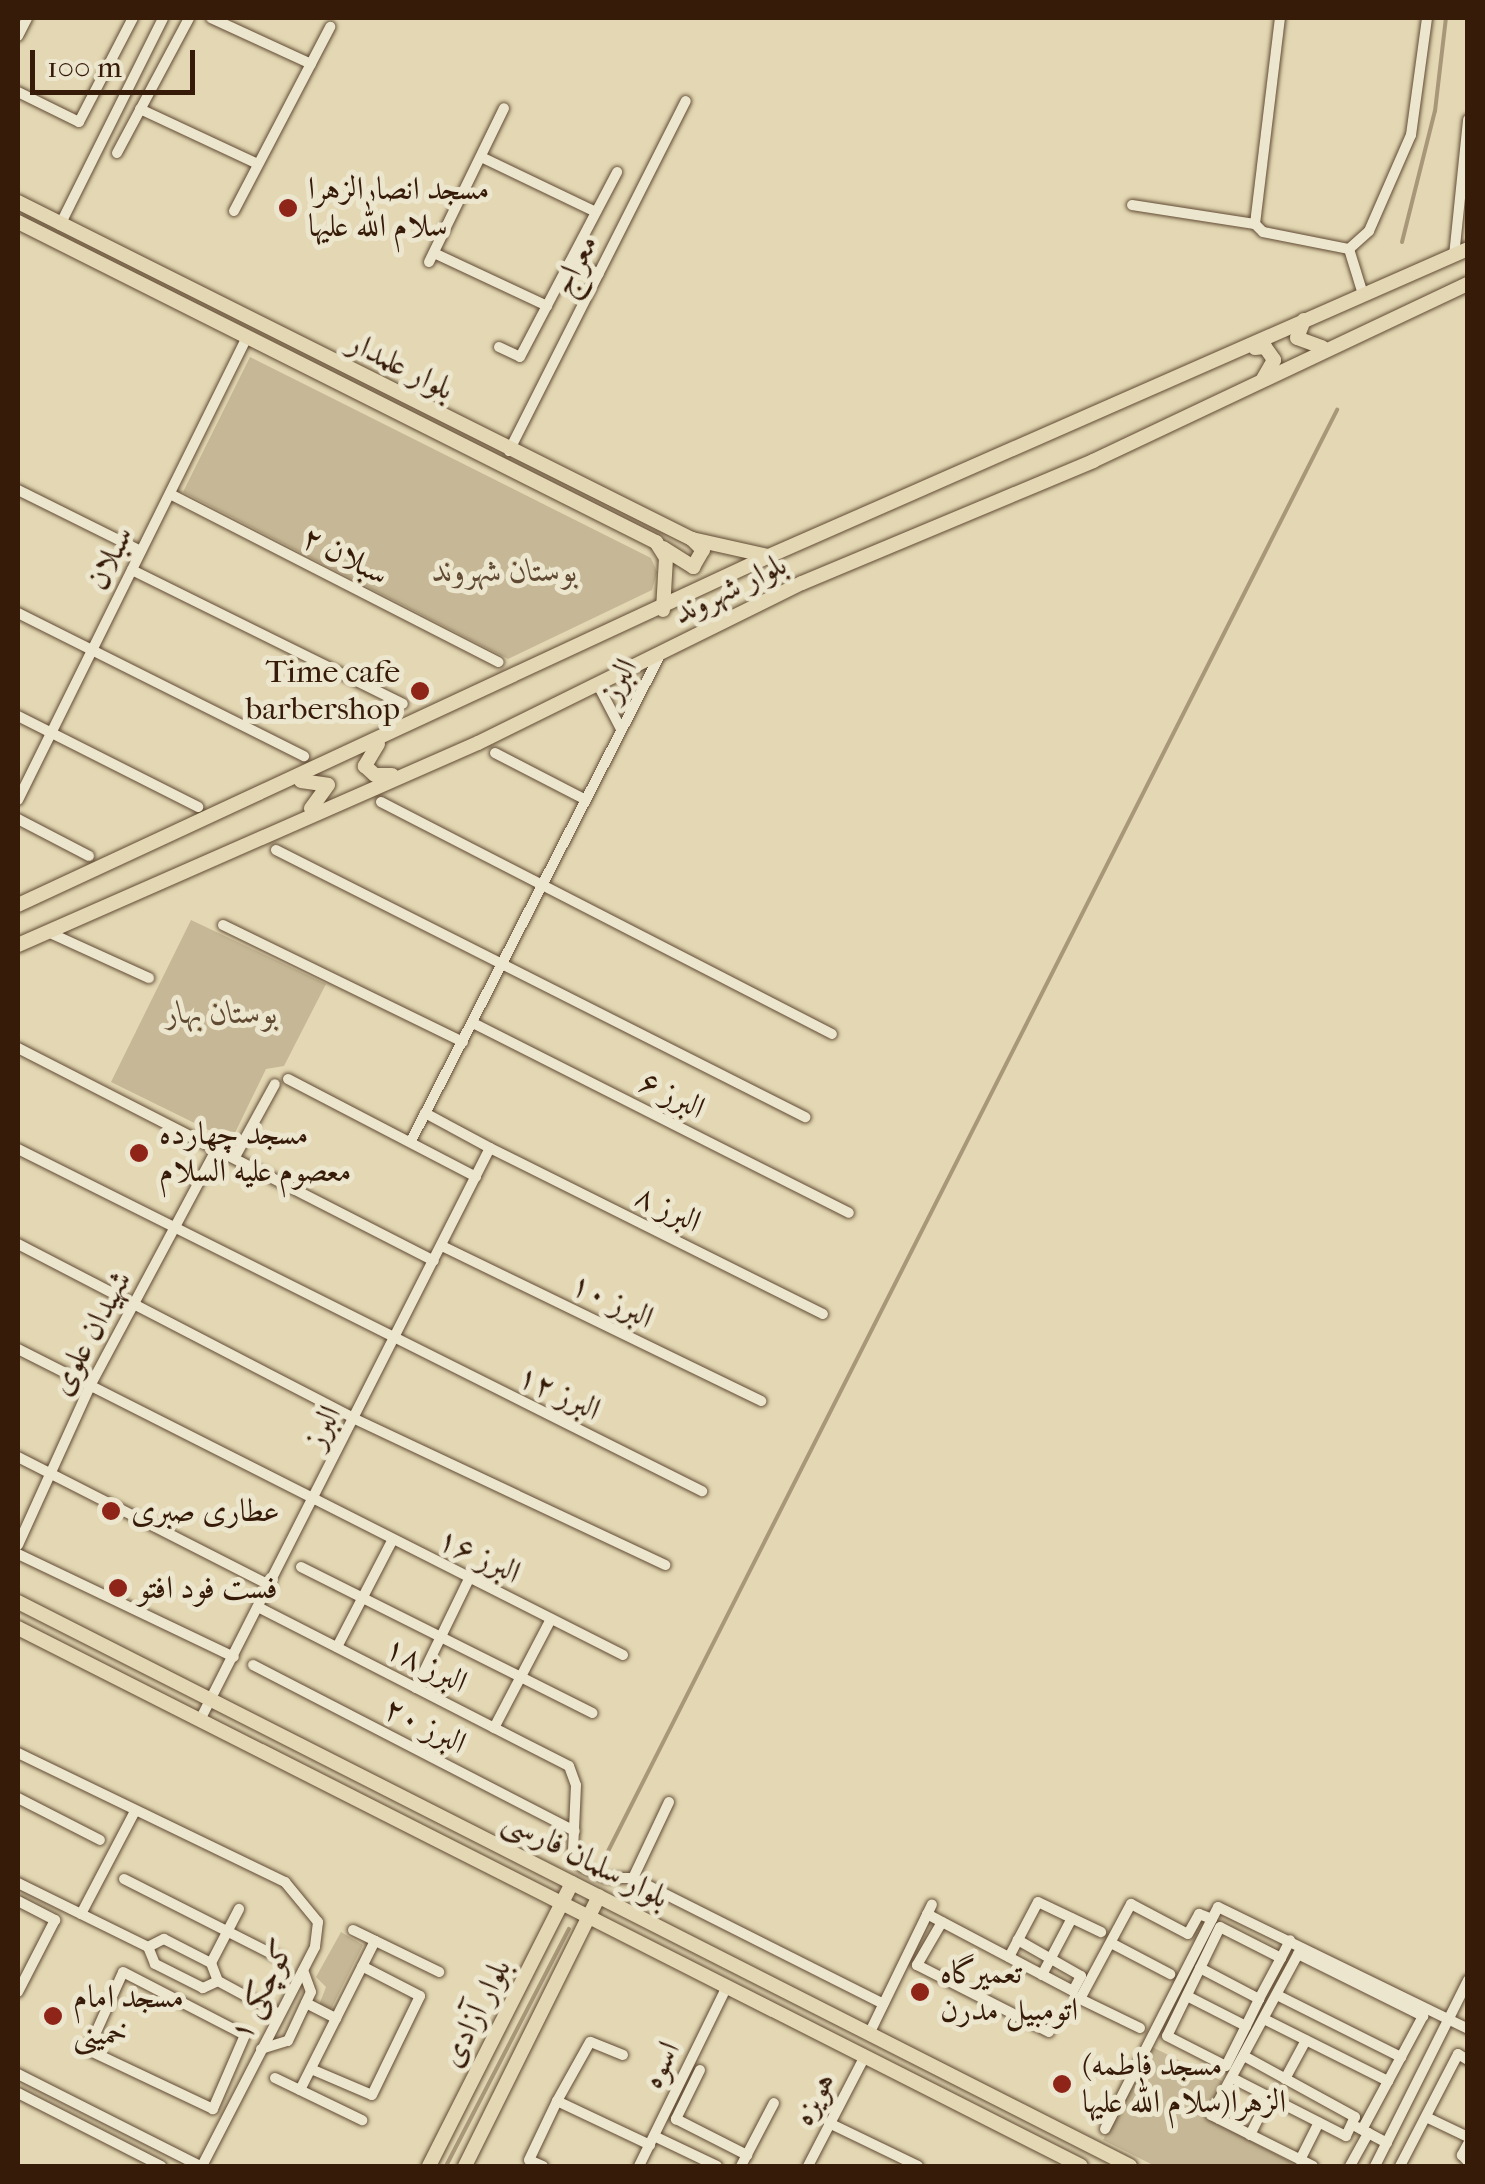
<!DOCTYPE html>
<meta charset="utf-8">
<style>
body{margin:0}
#map{position:relative;width:1485px;height:2184px;overflow:hidden;background:#e3d8b3;font-family:"IM FELL French Canon",Amiri,serif}
div>[style]{position:absolute}
[style*='--x']{left:calc(var(--x)*1px);top:calc(var(--y)*1px);width:calc(var(--w)*1px);rotate:calc(var(--a)*1deg)}
.green>*{inset:0;background:#c6b896}
.stream>*{height:4px;margin:-2px;padding:0 2px;transform-origin:2px;border-radius:2px;background:#a89879}
.roads{filter:drop-shadow(0 0 2px #614a34) drop-shadow(0 0 2px #614a34)}
.minor>*{height:10px;margin:-5px;padding:0 5px;transform-origin:5px;border-radius:5px;background:#ede6ce}
.major>*{height:14px;margin:-7px;padding:0 7px;transform-origin:7px;border-radius:7px;background:#e3d8b3}
.dots>*{width:28px;height:28px;translate:-50% -50%;box-sizing:border-box;border:5px solid #ede6ce;border-radius:50%}
span{translate:-50% -50%;white-space:nowrap;text-align:center;line-height:1.15;-webkit-text-stroke:10px #ede6ce;paint-order:stroke}
.poi-label{font-size:32px;color:#361b09}
.left{translate:0 -50%;text-align:left}
.right{translate:-100% -50%;text-align:right}
.street-label{font-size:32px;color:#361b09}
.park-label{font-size:32px;color:#614a33;font-style:italic}
.frame{position:absolute;inset:0;border:20px solid #361b09;pointer-events:none}
.scale{position:absolute;left:30px;top:50px;width:165px;height:45px;box-sizing:border-box;border:5px solid #361b09;border-top:0;padding-left:12px;font-size:30px;line-height:35px;white-space:nowrap;color:#361b09;-webkit-text-stroke:8px #ede6ce;paint-order:stroke}
</style>
<div id="map">
<div class="green">
<div style="clip-path:polygon(250px 357px,651px 558px,657px 572px,652px 590px,508px 659px,183px 492px)"></div>
<div style="clip-path:polygon(191px 920px,326px 984px,284px 1066px,266px 1069px,231px 1141px,111px 1082px)"></div>
<div style="clip-path:polygon(341px 1932px,363px 1945px,330px 2011px,319px 2005px,326px 1987px,316px 1977px)"></div>
<div style="clip-path:polygon(1150px 2046px,1222px 2081px,1206px 2117px,1298px 2166px,1155px 2166px,1103px 2140px)"></div>
</div>
<div class="stream">
<div style="--x:1402;--y:242;--w:135;--a:-75.9"></div>
<div style="--x:1435;--y:111;--w:94;--a:-83.3"></div>
<div style="--x:597;--y:1873;--w:1640;--a:-63.17"></div>
<div style="--x:446;--y:2166;--w:267;--a:-62.6"></div>
</div>
<div class="roads">
<div class="minor">
<div style="--x:211;--y:18;--w:110;--a:24.7"></div>
<div style="--x:18;--y:36;--w:20;--a:-63"></div>
<div style="--x:18;--y:92;--w:68;--a:26.2"></div>
<div style="--x:79;--y:122;--w:117;--a:-62.6"></div>
<div style="--x:140;--y:109;--w:130;--a:25"></div>
<div style="--x:117;--y:153;--w:153;--a:-61.9"></div>
<div style="--x:481;--y:157;--w:127;--a:25.6"></div>
<div style="--x:1132;--y:205;--w:124;--a:8.8"></div>
<div style="--x:1255;--y:224;--w:11;--a:45"></div>
<div style="--x:1263;--y:232;--w:88;--a:11.2"></div>
<div style="--x:234;--y:211;--w:208;--a:-62.4"></div>
<div style="--x:1255;--y:224;--w:208;--a:-83.1"></div>
<div style="--x:60;--y:225;--w:231;--a:-63.5"></div>
<div style="--x:434;--y:253;--w:125;--a:25.1"></div>
<div style="--x:1454;--y:256;--w:137;--a:-84.1"></div>
<div style="--x:429;--y:262;--w:171;--a:-64"></div>
<div style="--x:570;--y:262;--w:31;--a:22"></div>
<div style="--x:1362;--y:291;--w:44;--a:-107.2"></div>
<div style="--x:1349;--y:249;--w:27;--a:-42"></div>
<div style="--x:1369;--y:231;--w:105;--a:-66.4"></div>
<div style="--x:1411;--y:135;--w:118;--a:-82.2"></div>
<div style="--x:499;--y:347;--w:23;--a:25"></div>
<div style="--x:520;--y:357;--w:209;--a:-62.3"></div>
<div style="--x:509;--y:451;--w:392;--a:-63.2"></div>
<div style="--x:18;--y:490;--w:137;--a:26.4"></div>
<div style="--x:170;--y:494;--w:369;--a:27.1"></div>
<div style="--x:132;--y:570;--w:302;--a:26.3"></div>
<div style="--x:18;--y:613;--w:320;--a:26.6"></div>
<div style="--x:598;--y:685;--w:50;--a:62.4"></div>
<div style="--x:18;--y:716;--w:202;--a:26.8"></div>
<div style="--x:495;--y:753;--w:100;--a:27.3"></div>
<div style="--x:18;--y:800;--w:514;--a:-63.68"></div>
<div style="--x:381;--y:802;--w:507;--a:27.22"></div>
<div style="--x:18;--y:819;--w:80;--a:27.5"></div>
<div style="--x:276;--y:850;--w:593;--a:26.78"></div>
<div style="--x:223;--y:925;--w:267;--a:26"></div>
<div style="--x:48;--y:932;--w:111;--a:24.5"></div>
<div style="--x:473;--y:1023;--w:421;--a:26.8"></div>
<div style="--x:18;--y:1048;--w:467;--a:27.1"></div>
<div style="--x:288;--y:1079;--w:212;--a:27.5"></div>
<div style="--x:411;--y:1141;--w:546;--a:-62.87"></div>
<div style="--x:490;--y:1148;--w:372;--a:26.5"></div>
<div style="--x:18;--y:1149;--w:765;--a:26.57"></div>
<div style="--x:235;--y:1157;--w:83;--a:-61.3"></div>
<div style="--x:18;--y:1244;--w:380;--a:27.4"></div>
<div style="--x:355;--y:1419;--w:343;--a:25.2"></div>
<div style="--x:442;--y:1246;--w:355;--a:25.9"></div>
<div style="--x:18;--y:1349;--w:678;--a:26.83"></div>
<div style="--x:18;--y:1457;--w:284;--a:27"></div>
<div style="--x:18;--y:1545;--w:175;--a:-65.6"></div>
<div style="--x:90;--y:1386;--w:270;--a:-61.9"></div>
<div style="--x:18;--y:1554;--w:239;--a:25.5"></div>
<div style="--x:301;--y:1567;--w:326;--a:26.6"></div>
<div style="--x:260;--y:1608;--w:347;--a:27.1"></div>
<div style="--x:569;--y:1766;--w:20;--a:70"></div>
<div style="--x:576;--y:1785;--w:67;--a:92.6"></div>
<div style="--x:573;--y:1852;--w:17;--a:59"></div>
<div style="--x:582;--y:1867;--w:26;--a:25"></div>
<div style="--x:606;--y:1878;--w:27;--a:0"></div>
<div style="--x:337;--y:1647;--w:119;--a:-62.6"></div>
<div style="--x:253;--y:1665;--w:362;--a:27.3"></div>
<div style="--x:416;--y:1688;--w:121;--a:-64.1"></div>
<div style="--x:200;--y:1720;--w:641;--a:-63.12"></div>
<div style="--x:490;--y:1148;--w:74;--a:-151.7"></div>
<div style="--x:494;--y:1728;--w:123;--a:-62.4"></div>
<div style="--x:18;--y:1753;--w:297;--a:25.8"></div>
<div style="--x:285;--y:1882;--w:52;--a:50.5"></div>
<div style="--x:318;--y:1922;--w:25;--a:97"></div>
<div style="--x:315;--y:1947;--w:246;--a:117.3"></div>
<div style="--x:18;--y:1798;--w:92;--a:27.1"></div>
<div style="--x:669;--y:1802;--w:84;--a:115.3"></div>
<div style="--x:633;--y:1878;--w:280;--a:26.7"></div>
<div style="--x:124;--y:1879;--w:177;--a:26.9"></div>
<div style="--x:18;--y:1883;--w:145;--a:26.2"></div>
<div style="--x:18;--y:1901;--w:42;--a:27.2"></div>
<div style="--x:55;--y:1920;--w:81;--a:117.2"></div>
<div style="--x:81;--y:1914;--w:116;--a:-62.3"></div>
<div style="--x:927;--y:1914;--w:165;--a:27.8"></div>
<div style="--x:1073;--y:1991;--w:17;--a:-62"></div>
<div style="--x:1081;--y:1976;--w:73;--a:-150.3"></div>
<div style="--x:942;--y:1922;--w:50;--a:120.2"></div>
<div style="--x:917;--y:1965;--w:148;--a:26.9"></div>
<div style="--x:353;--y:1930;--w:96;--a:26"></div>
<div style="--x:164;--y:1939;--w:53;--a:27.1"></div>
<div style="--x:211;--y:1963;--w:19;--a:69"></div>
<div style="--x:218;--y:1981;--w:17;--a:155"></div>
<div style="--x:203;--y:1988;--w:54;--a:-153.4"></div>
<div style="--x:155;--y:1964;--w:18;--a:-112"></div>
<div style="--x:148;--y:1947;--w:18;--a:-27"></div>
<div style="--x:1111;--y:1943;--w:67;--a:27.7"></div>
<div style="--x:1009;--y:1957;--w:62;--a:-62.2"></div>
<div style="--x:1038;--y:1902;--w:70;--a:25.5"></div>
<div style="--x:1281;--y:1958;--w:68;--a:-153.1"></div>
<div style="--x:1220;--y:1927;--w:121;--a:115.9"></div>
<div style="--x:1167;--y:2036;--w:66;--a:27"></div>
<div style="--x:1226;--y:2066;--w:45;--a:-63.4"></div>
<div style="--x:1246;--y:2026;--w:30;--a:-64"></div>
<div style="--x:1259;--y:1999;--w:47;--a:-61.8"></div>
<div style="--x:1281;--y:1958;--w:20;--a:-63"></div>
<div style="--x:211;--y:1963;--w:61;--a:-62.6"></div>
<div style="--x:1200;--y:1968;--w:67;--a:27.7"></div>
<div style="--x:123;--y:1972;--w:137;--a:27.3"></div>
<div style="--x:245;--y:2035;--w:81;--a:113.4"></div>
<div style="--x:213;--y:2109;--w:138;--a:-154.7"></div>
<div style="--x:88;--y:2050;--w:85;--a:-65.8"></div>
<div style="--x:1042;--y:1975;--w:64;--a:-62.2"></div>
<div style="--x:218;--y:1981;--w:69;--a:28.4"></div>
<div style="--x:1277;--y:1995;--w:139;--a:26.6"></div>
<div style="--x:1187;--y:1996;--w:66;--a:27"></div>
<div style="--x:306;--y:2003;--w:34;--a:27"></div>
<div style="--x:1264;--y:2019;--w:139;--a:26.6"></div>
<div style="--x:1140;--y:2028;--w:67;--a:-154.2"></div>
<div style="--x:1080;--y:1999;--w:108;--a:-61.8"></div>
<div style="--x:1131;--y:1904;--w:64;--a:27.8"></div>
<div style="--x:1188;--y:1934;--w:23;--a:-61"></div>
<div style="--x:1199;--y:1914;--w:14;--a:21"></div>
<div style="--x:869;--y:2034;--w:144;--a:-64.1"></div>
<div style="--x:261;--y:2049;--w:28;--a:-17"></div>
<div style="--x:288;--y:2041;--w:54;--a:-64.9"></div>
<div style="--x:311;--y:1992;--w:23;--a:-110"></div>
<div style="--x:623;--y:2055;--w:35;--a:-158"></div>
<div style="--x:590;--y:2042;--w:68;--a:119.2"></div>
<div style="--x:557;--y:2101;--w:103;--a:25.3"></div>
<div style="--x:311;--y:2069;--w:66;--a:23.1"></div>
<div style="--x:372;--y:2095;--w:110;--a:-64.1"></div>
<div style="--x:420;--y:1996;--w:65;--a:-152.7"></div>
<div style="--x:700;--y:2070;--w:55;--a:116.1"></div>
<div style="--x:676;--y:2119;--w:80;--a:26.9"></div>
<div style="--x:18;--y:2074;--w:204;--a:26.8"></div>
<div style="--x:275;--y:2078;--w:97;--a:25.8"></div>
<div style="--x:1232;--y:2078;--w:128;--a:27"></div>
<div style="--x:1346;--y:2136;--w:21;--a:-65"></div>
<div style="--x:1355;--y:2117;--w:127;--a:-151.2"></div>
<div style="--x:1285;--y:2079;--w:44;--a:-61.7"></div>
<div style="--x:300;--y:2090;--w:167;--a:-63.3"></div>
<div style="--x:18;--y:2093;--w:161;--a:27"></div>
<div style="--x:1426;--y:2117;--w:47;--a:25.5"></div>
<div style="--x:829;--y:2123;--w:99;--a:25.8"></div>
<div style="--x:1357;--y:2127;--w:34;--a:28"></div>
<div style="--x:1105;--y:2129;--w:249;--a:-63"></div>
<div style="--x:1218;--y:1907;--w:278;--a:26"></div>
<div style="--x:1250;--y:2135;--w:42;--a:-63.4"></div>
<div style="--x:654;--y:2136;--w:70;--a:25.5"></div>
<div style="--x:1468;--y:2144;--w:13;--a:119"></div>
<div style="--x:1462;--y:2155;--w:9;--a:49"></div>
<div style="--x:1300;--y:2160;--w:42;--a:-63.4"></div>
<div style="--x:543;--y:2166;--w:15;--a:-157"></div>
<div style="--x:529;--y:2160;--w:65;--a:-64.6"></div>
<div style="--x:639;--y:2166;--w:200;--a:-63.9"></div>
<div style="--x:741;--y:2166;--w:71;--a:-62.4"></div>
<div style="--x:808;--y:2166;--w:124;--a:-62.6"></div>
<div style="--x:1313;--y:2166;--w:114;--a:-153.4"></div>
<div style="--x:1211;--y:2115;--w:183;--a:-61.6"></div>
<div style="--x:1298;--y:1954;--w:140;--a:26.4"></div>
<div style="--x:1423;--y:2016;--w:129;--a:118.2"></div>
<div style="--x:1350;--y:2166;--w:38;--a:-61"></div>
<div style="--x:1375;--y:2166;--w:208;--a:-63.4"></div>
<div style="--x:1400;--y:2166;--w:126;--a:-62.6"></div>
<div style="--x:1458;--y:2054;--w:12;--a:31"></div>
</div>
<div class="major">
<div style="--x:18;--y:202;--w:754;--a:26.57"></div>
<div style="--x:692;--y:539;--w:78;--a:12.6"></div>
<div style="--x:18;--y:222;--w:714;--a:26.64"></div>
<div style="--x:656;--y:542;--w:19;--a:58"></div>
<div style="--x:666;--y:558;--w:52;--a:93.3"></div>
<div style="--x:1304;--y:320;--w:19;--a:111"></div>
<div style="--x:1297;--y:338;--w:27;--a:20"></div>
<div style="--x:1255;--y:348;--w:10;--a:-6"></div>
<div style="--x:1265;--y:347;--w:16;--a:55"></div>
<div style="--x:1274;--y:360;--w:22;--a:120"></div>
<div style="--x:663;--y:548;--w:36;--a:32"></div>
<div style="--x:693;--y:567;--w:20;--a:-60"></div>
<div style="--x:703;--y:550;--w:16;--a:-135"></div>
<div style="--x:378;--y:744;--w:26;--a:121"></div>
<div style="--x:365;--y:766;--w:13;--a:42"></div>
<div style="--x:375;--y:775;--w:17;--a:0"></div>
<div style="--x:301;--y:781;--w:27;--a:8"></div>
<div style="--x:328;--y:785;--w:29;--a:126"></div>
<div style="--x:18;--y:905;--w:828;--a:-24.92"></div>
<div style="--x:769;--y:556;--w:763;--a:-23.71"></div>
<div style="--x:18;--y:945;--w:502;--a:-23.71"></div>
<div style="--x:478;--y:743;--w:361;--a:-26.3"></div>
<div style="--x:802;--y:583;--w:316;--a:-22.7"></div>
<div style="--x:1093;--y:461;--w:415;--a:-25.3"></div>
<div style="--x:18;--y:1602;--w:1247;--a:26.89"></div>
<div style="--x:18;--y:1628;--w:1191;--a:26.84"></div>
<div style="--x:429;--y:2166;--w:317;--a:-63.2"></div>
<div style="--x:465;--y:2166;--w:301;--a:-63.6"></div>
</div>
</div>
<div class="dots">
<div style="left:288px;top:208px;background:#8f2418"></div>
<div style="left:420px;top:691px;background:#8f2418"></div>
<div style="left:139px;top:1153px;background:#8f2418"></div>
<div style="left:111px;top:1511px;background:#8f2418"></div>
<div style="left:118px;top:1588px;background:#8f2418"></div>
<div style="left:920px;top:1992px;background:#8f2418"></div>
<div style="left:53px;top:2016px;background:#8f2418"></div>
<div style="left:1062px;top:2084px;background:#8f2418"></div>
</div>
<div class="poi-label">
<span class="left" style="left:308px;top:208px">مسجد انصارالزهرا<br>سلام الله علیها</span>
<span class="right" style="left:400px;top:691px">Time cafe<br>barbershop</span>
<span class="left" style="left:159px;top:1153px">مسجد چهارده<br>معصوم علیه السلام</span>
<span class="left" style="left:131px;top:1511px">عطاری صبری</span>
<span class="left" style="left:138px;top:1588px">فست فود افتو</span>
<span class="left" style="left:940px;top:1992px">تعمیرگاه<br>اتومبیل مدرن</span>
<span class="left" style="left:73px;top:2016px">مسجد امام<br>خمینی</span>
<span class="left" style="left:1082px;top:2084px">(مسجد فاطمه<br>الزهرا(سلام الله علیها</span>
</div>
<div class="street-label">
<span style="left:575px;top:265px;rotate:-63deg">معراج</span>
<span style="left:401px;top:366px;rotate:27deg">بلوار علمدار</span>
<span style="left:345px;top:556px;rotate:27deg">سبلان ۲</span>
<span style="left:110px;top:558px;rotate:-64deg">سبلان</span>
<span style="left:730px;top:589px;rotate:-26deg">بلوار شهروند</span>
<span style="left:619px;top:680px;rotate:-62deg">البرز</span>
<span style="left:672px;top:1095px;rotate:27deg">البرز ۶</span>
<span style="left:668px;top:1209px;rotate:26deg">البرز ۸</span>
<span style="left:612px;top:1301px;rotate:26deg">البرز ۱۰</span>
<span style="left:91px;top:1333px;rotate:-62deg">شهیدان علوی</span>
<span style="left:559px;top:1393px;rotate:26deg">البرز ۱۲</span>
<span style="left:323px;top:1427px;rotate:-63deg">البرز</span>
<span style="left:479px;top:1556px;rotate:26deg">البرز ۱۶</span>
<span style="left:426px;top:1665px;rotate:27deg">البرز ۱۸</span>
<span style="left:425px;top:1726px;rotate:27deg">البرز ۲۰</span>
<span style="left:586px;top:1859px;rotate:27deg">بلوار سلمان فارسی</span>
<span style="left:262px;top:1990px;rotate:-64deg">کوچکی ۱</span>
<span style="left:476px;top:2013px;rotate:-63deg">بلوار آزادی</span>
<span style="left:661px;top:2065px;rotate:-64deg">اسوه</span>
<span style="left:814px;top:2099px;rotate:-63deg">هویزه</span>
</div>
<div class="park-label">
<span style="left:505px;top:571px">بوستان شهروند</span>
<span style="left:222px;top:1013px">بوستان بهار</span>
</div>
<div class="frame"></div>
<div class="scale">100 m</div>
</div>
